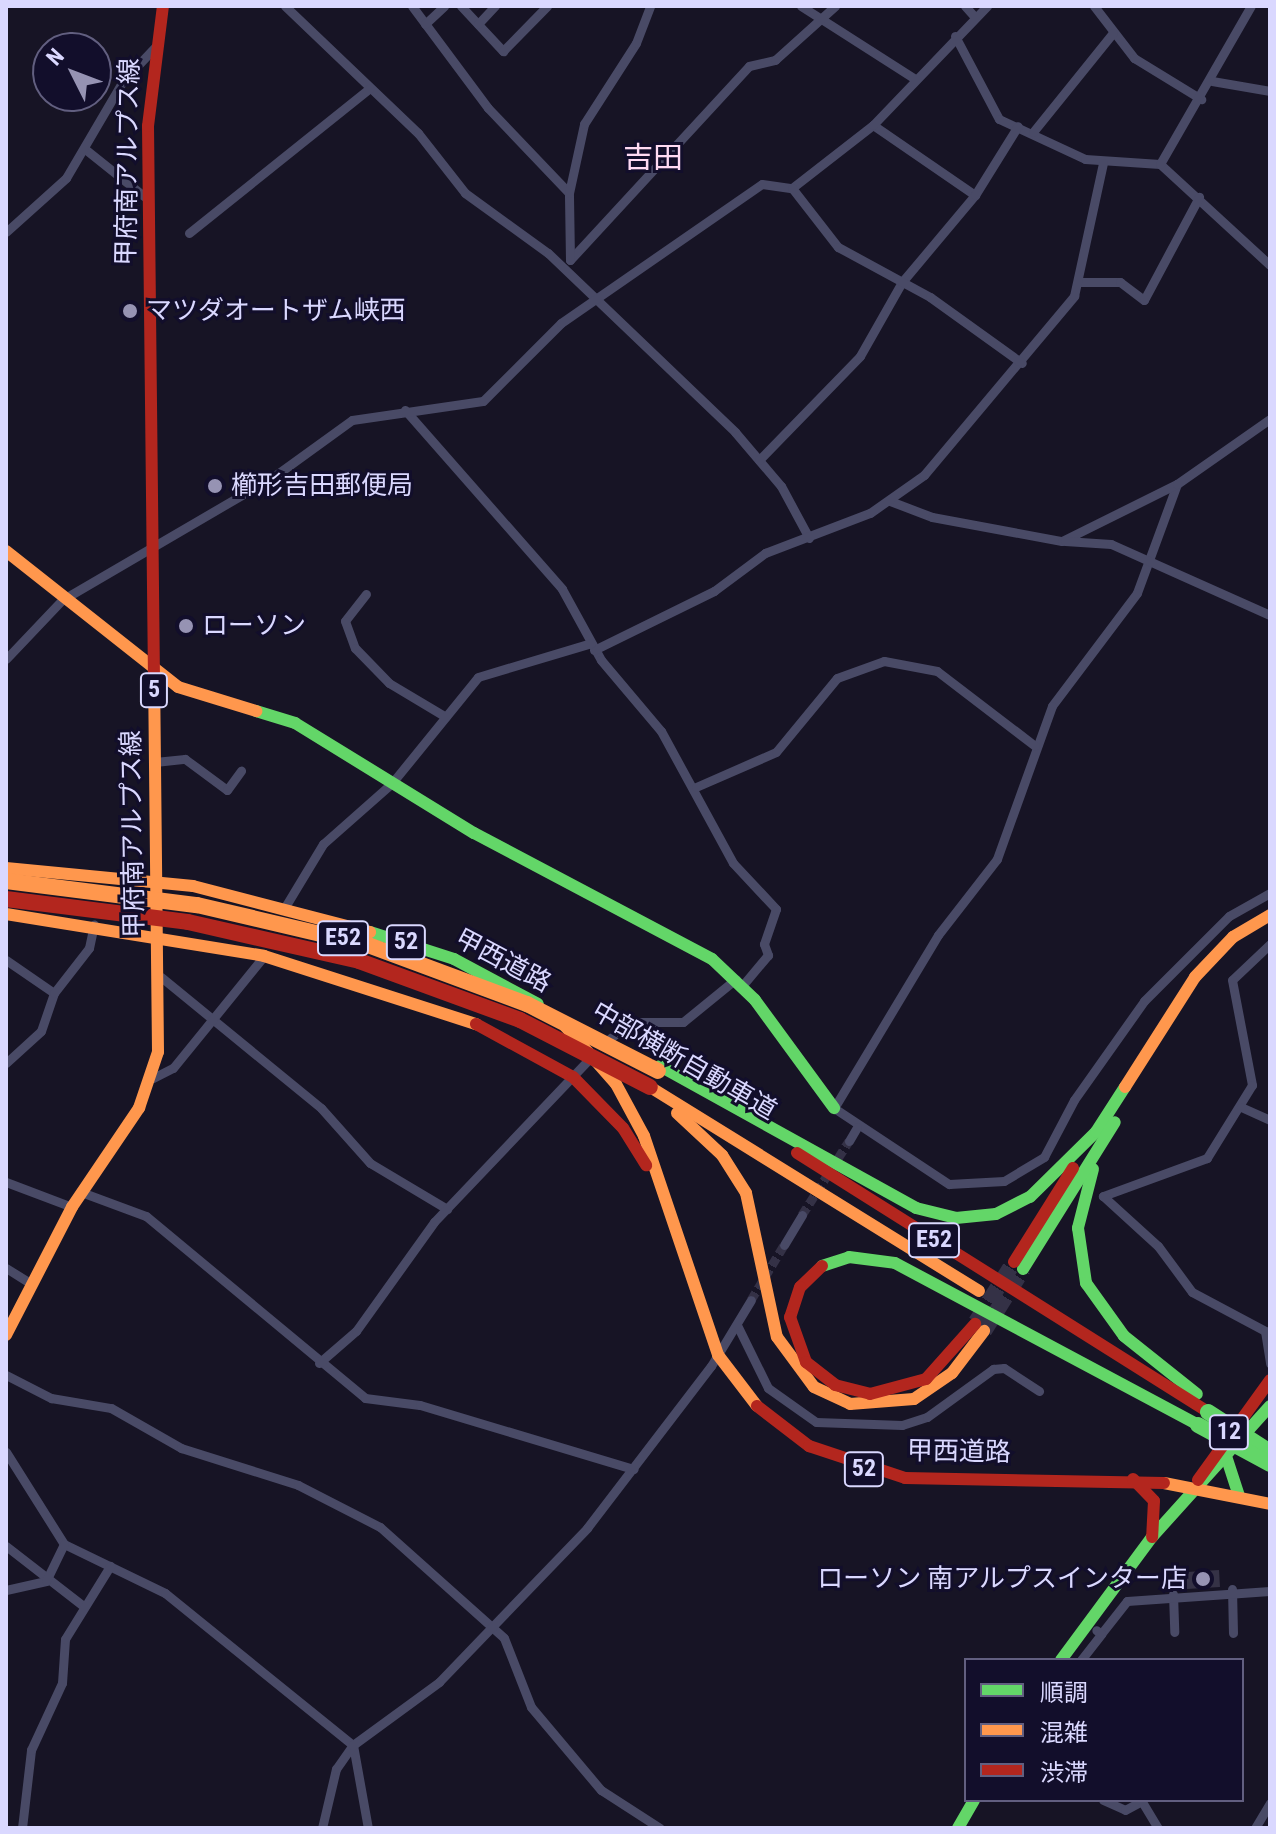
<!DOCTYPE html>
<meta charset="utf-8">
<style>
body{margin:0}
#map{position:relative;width:1276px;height:1834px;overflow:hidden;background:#171425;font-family:"Roboto Condensed","Noto Sans JP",sans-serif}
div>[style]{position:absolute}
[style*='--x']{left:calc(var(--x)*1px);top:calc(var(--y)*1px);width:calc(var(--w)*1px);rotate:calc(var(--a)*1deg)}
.building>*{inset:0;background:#353246}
.street-tunnel>*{height:9px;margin-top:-4.5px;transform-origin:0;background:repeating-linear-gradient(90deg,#343146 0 9px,transparent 0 13.5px)}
.highway-tunnel>*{height:16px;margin-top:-8px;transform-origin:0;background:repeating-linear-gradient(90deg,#343146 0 16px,transparent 0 24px)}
.street>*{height:9px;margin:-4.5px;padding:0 4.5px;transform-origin:4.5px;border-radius:4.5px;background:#494a66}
.fast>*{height:12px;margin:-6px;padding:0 6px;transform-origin:6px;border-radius:6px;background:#63d668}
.slow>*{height:12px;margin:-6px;padding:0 6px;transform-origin:6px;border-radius:6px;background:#ff974d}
.jam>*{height:12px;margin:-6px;padding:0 6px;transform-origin:6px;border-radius:6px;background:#b3261e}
.fast-bridge>*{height:16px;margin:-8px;padding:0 8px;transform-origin:8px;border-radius:8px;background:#63d668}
.slow-bridge>*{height:16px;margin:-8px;padding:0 8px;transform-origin:8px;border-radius:8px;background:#ff974d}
.jam-bridge>*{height:16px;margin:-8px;padding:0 8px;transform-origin:8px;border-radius:8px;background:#b3261e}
.dots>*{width:22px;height:22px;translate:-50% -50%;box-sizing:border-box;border:4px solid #120e2b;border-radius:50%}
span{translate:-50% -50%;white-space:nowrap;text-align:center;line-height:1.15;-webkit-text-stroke:6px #120e2b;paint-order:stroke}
.shield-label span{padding:2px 6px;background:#120e2b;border:2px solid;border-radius:6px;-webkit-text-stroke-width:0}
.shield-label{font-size:24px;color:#dad8ff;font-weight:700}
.street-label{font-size:26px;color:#dad8ff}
.poi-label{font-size:26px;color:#dad8ff}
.left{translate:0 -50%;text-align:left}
.right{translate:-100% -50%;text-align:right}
.quarter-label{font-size:30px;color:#ffdaf3}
.frame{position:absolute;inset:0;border:8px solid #dad8ff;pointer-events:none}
.legend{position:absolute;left:964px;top:1658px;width:280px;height:144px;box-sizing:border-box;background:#120e2b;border:2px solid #625f80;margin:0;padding:10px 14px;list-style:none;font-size:24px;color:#dad8ff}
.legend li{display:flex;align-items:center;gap:16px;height:40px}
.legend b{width:40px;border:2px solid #625f80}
.north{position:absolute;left:32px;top:32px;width:80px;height:80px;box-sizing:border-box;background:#120e2b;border:2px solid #625f80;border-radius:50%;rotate:312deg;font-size:22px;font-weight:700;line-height:32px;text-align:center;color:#dad8ff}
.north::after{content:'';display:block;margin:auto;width:28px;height:36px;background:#9693b3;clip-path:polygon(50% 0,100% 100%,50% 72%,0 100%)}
</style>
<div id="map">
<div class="building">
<div style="clip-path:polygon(1219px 1570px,1220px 1587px,1187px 1589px,1187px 1572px)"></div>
</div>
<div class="street-tunnel">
<div style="--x:802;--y:1215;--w:88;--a:-57.6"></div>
<div style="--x:751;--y:1300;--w:64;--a:-59"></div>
</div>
<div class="highway-tunnel">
<div style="--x:976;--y:1322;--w:71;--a:-57.7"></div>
<div style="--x:984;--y:1331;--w:73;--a:-57.8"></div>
</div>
<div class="street">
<div style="--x:285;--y:6;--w:184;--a:43.7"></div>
<div style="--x:418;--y:133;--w:76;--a:51.9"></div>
<div style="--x:465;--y:193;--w:102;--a:35.9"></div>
<div style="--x:548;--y:253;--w:259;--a:43.7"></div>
<div style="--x:735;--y:432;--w:71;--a:49.6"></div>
<div style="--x:781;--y:486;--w:59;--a:61.7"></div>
<div style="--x:412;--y:6;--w:127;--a:53.3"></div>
<div style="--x:488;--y:108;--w:117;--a:46.4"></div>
<div style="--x:461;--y:6;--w:62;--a:47"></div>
<div style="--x:503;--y:51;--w:63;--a:-45.6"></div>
<div style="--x:801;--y:6;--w:135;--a:32.6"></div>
<div style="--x:965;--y:6;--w:15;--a:48"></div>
<div style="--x:1094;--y:6;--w:66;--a:52.4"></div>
<div style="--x:1134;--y:58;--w:79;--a:31.5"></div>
<div style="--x:425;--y:24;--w:26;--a:-43"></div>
<div style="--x:478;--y:24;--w:25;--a:-47"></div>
<div style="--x:955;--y:36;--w:94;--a:62.1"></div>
<div style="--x:999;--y:119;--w:95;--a:24.9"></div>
<div style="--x:1085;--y:159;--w:75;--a:3.8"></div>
<div style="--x:1160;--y:164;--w:149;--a:42.6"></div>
<div style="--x:1212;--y:81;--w:59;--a:9.8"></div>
<div style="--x:873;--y:125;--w:124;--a:34.5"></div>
<div style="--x:1033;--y:132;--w:127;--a:-51.1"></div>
<div style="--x:85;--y:149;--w:82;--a:38.6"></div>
<div style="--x:1160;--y:164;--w:182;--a:-60.1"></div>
<div style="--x:792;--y:188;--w:103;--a:-37.9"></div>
<div style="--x:873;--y:125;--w:165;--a:-46.2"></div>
<div style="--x:6;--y:232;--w:81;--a:-42"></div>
<div style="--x:66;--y:178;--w:113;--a:-59.6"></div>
<div style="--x:123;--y:81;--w:47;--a:-46.7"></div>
<div style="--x:189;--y:233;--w:231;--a:-38.7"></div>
<div style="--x:570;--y:260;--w:264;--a:-47.3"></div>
<div style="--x:749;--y:66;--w:27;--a:-13"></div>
<div style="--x:775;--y:60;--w:81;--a:-42"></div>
<div style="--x:570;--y:260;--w:67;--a:-90.9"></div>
<div style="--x:569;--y:193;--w:71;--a:-77.7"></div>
<div style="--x:584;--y:124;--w:96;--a:-57.3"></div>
<div style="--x:636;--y:43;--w:40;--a:-69"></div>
<div style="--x:1080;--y:282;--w:40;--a:0"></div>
<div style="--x:1120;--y:282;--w:30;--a:37"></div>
<div style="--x:1144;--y:300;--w:117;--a:-61.9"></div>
<div style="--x:405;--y:410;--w:238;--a:48.7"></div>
<div style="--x:562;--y:589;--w:81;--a:61.2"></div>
<div style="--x:601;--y:660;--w:93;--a:49.8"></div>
<div style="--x:661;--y:731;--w:150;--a:61.4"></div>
<div style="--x:733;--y:863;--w:63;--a:46.9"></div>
<div style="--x:776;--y:909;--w:37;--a:109"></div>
<div style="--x:764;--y:944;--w:12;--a:70"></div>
<div style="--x:768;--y:955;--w:40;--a:130"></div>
<div style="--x:759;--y:460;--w:145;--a:-45.8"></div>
<div style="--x:860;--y:356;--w:85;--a:-60.4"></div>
<div style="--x:902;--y:282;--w:114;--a:-50"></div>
<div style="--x:975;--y:195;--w:81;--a:-58.1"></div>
<div style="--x:1177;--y:484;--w:116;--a:110.2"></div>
<div style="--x:1137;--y:593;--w:141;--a:127"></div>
<div style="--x:1052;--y:706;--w:163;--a:109.8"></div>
<div style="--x:997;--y:859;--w:96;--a:127.8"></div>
<div style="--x:938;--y:935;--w:202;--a:121"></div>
<div style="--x:834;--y:1108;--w:138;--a:33.5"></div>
<div style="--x:949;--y:1184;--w:55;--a:-3.1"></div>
<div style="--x:1004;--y:1181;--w:47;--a:-31"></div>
<div style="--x:1044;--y:1157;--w:64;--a:-62.2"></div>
<div style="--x:1074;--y:1100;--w:121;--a:-54.7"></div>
<div style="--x:1144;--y:1001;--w:120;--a:-45"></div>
<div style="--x:1229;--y:916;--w:47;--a:-29.3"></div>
<div style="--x:890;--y:501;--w:45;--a:20.9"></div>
<div style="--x:932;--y:517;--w:132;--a:10.5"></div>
<div style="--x:1062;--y:541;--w:128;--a:-26.4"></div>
<div style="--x:1177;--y:484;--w:113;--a:-35"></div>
<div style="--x:1065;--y:541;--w:46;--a:3.7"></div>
<div style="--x:1111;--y:544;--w:174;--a:24.1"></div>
<div style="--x:366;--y:594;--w:34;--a:128"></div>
<div style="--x:345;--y:621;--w:29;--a:70"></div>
<div style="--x:355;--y:648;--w:49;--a:45.8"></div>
<div style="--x:389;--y:683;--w:66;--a:30.8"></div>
<div style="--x:594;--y:650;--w:134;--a:-26.2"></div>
<div style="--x:714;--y:591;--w:64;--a:-36.7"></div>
<div style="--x:765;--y:553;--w:112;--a:-20.9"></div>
<div style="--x:870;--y:513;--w:66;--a:-35.1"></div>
<div style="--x:924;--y:475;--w:234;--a:-50"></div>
<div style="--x:1074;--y:296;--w:136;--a:-77.7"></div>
<div style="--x:6;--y:659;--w:81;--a:-46.5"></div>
<div style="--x:62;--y:600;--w:248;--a:-30.3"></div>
<div style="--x:276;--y:475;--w:94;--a:-35.9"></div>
<div style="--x:352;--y:420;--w:132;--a:-8.3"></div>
<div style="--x:483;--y:401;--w:110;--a:-45"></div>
<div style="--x:561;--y:323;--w:244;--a:-34.7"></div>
<div style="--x:762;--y:184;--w:30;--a:8"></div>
<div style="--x:792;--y:188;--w:75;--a:52.1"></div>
<div style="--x:838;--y:247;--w:105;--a:28.5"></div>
<div style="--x:930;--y:297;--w:113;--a:35.7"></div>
<div style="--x:155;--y:762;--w:30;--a:-6"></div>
<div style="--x:185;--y:759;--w:52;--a:36.4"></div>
<div style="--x:227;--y:790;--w:24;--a:-54"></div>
<div style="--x:696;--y:787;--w:87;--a:-23.6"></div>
<div style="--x:776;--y:752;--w:96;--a:-50.5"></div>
<div style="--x:837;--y:678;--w:50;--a:-19.9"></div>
<div style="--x:884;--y:661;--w:54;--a:10.7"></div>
<div style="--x:937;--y:671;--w:123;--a:37.4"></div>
<div style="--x:285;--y:907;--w:74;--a:-58.9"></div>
<div style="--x:323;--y:844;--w:92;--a:-41.5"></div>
<div style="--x:392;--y:783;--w:136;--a:-50.9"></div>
<div style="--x:478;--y:677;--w:118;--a:-16.7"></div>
<div style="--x:1270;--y:944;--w:52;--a:136.5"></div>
<div style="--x:1232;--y:980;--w:107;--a:79.2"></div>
<div style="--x:1252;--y:1085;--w:86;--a:121.7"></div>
<div style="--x:1207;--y:1158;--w:111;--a:159.9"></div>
<div style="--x:1103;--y:1196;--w:74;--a:42.3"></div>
<div style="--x:1158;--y:1246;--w:57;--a:53.5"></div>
<div style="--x:1192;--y:1292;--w:83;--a:28.1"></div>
<div style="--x:1265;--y:1331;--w:33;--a:81"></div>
<div style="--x:6;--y:960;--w:58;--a:34.5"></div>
<div style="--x:161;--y:977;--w:207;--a:39.3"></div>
<div style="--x:321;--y:1108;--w:74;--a:48.3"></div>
<div style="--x:370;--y:1163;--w:90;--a:30.9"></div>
<div style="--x:602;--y:1045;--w:36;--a:-39"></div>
<div style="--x:630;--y:1022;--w:53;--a:0"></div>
<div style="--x:683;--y:1022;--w:68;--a:-39.1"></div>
<div style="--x:6;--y:1063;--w:47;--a:-42.4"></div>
<div style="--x:41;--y:1031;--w:40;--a:-71.1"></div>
<div style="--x:54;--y:993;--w:57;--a:-52.1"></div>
<div style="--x:89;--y:948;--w:24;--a:-78"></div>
<div style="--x:153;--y:1078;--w:22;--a:-27"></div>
<div style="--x:173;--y:1068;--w:144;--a:-50.9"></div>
<div style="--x:1241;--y:1107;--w:32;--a:24"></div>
<div style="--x:849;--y:1141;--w:16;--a:-60"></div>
<div style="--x:6;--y:1182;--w:71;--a:20.7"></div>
<div style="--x:81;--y:1192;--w:69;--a:20.3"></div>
<div style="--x:146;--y:1216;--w:285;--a:39.7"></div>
<div style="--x:365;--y:1398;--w:55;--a:7.3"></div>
<div style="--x:420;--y:1405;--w:223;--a:16.7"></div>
<div style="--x:784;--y:1245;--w:35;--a:-59"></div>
<div style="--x:6;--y:1268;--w:28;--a:32"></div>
<div style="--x:737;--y:1325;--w:70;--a:63.8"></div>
<div style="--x:768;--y:1388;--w:59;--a:35.3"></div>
<div style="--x:816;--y:1422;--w:86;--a:2"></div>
<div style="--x:902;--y:1425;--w:26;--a:-18"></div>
<div style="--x:927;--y:1417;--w:82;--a:-36"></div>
<div style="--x:993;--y:1369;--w:11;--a:-5"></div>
<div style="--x:1004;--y:1368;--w:42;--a:33.3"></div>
<div style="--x:319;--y:1363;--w:49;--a:-40.9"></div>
<div style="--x:356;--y:1331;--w:134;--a:-54.4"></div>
<div style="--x:434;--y:1222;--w:229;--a:-46.4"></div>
<div style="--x:6;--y:1375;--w:51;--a:27.1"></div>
<div style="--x:51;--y:1398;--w:61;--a:9.5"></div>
<div style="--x:111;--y:1408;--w:81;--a:29.7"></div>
<div style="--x:181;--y:1448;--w:123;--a:17.5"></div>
<div style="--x:298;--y:1485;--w:92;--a:27.1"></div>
<div style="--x:380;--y:1527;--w:166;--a:41.8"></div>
<div style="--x:504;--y:1638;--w:74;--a:68.6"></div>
<div style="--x:531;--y:1707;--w:109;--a:49.9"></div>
<div style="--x:601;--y:1790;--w:70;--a:32.8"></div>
<div style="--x:6;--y:1452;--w:109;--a:57.8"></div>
<div style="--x:64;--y:1544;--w:112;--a:25.9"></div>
<div style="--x:165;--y:1593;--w:242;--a:39"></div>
<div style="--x:353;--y:1745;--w:84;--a:79.8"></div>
<div style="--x:6;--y:1546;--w:96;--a:37.8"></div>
<div style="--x:1232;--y:1589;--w:44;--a:88.7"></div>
<div style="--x:6;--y:1590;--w:41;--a:-12.7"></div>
<div style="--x:46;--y:1581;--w:41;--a:-64.1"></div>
<div style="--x:1173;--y:1594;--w:38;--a:88"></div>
<div style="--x:1101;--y:1634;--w:42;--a:-51.8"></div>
<div style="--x:1127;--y:1601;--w:143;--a:-4"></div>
<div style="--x:1081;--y:1660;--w:33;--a:-52"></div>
<div style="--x:1101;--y:1634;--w:6;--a:-141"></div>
<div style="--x:1103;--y:1800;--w:24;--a:24"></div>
<div style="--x:1125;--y:1810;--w:19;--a:-28"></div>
<div style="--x:1141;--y:1800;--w:33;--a:59"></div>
<div style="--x:22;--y:1828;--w:79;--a:-83.4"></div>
<div style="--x:31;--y:1750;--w:74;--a:-65.2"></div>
<div style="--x:62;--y:1683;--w:44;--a:-86.1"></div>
<div style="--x:65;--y:1639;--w:86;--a:-58.3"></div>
<div style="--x:322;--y:1828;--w:61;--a:-76.7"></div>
<div style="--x:336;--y:1769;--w:29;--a:-55"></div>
<div style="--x:353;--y:1745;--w:107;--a:-36.2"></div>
<div style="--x:439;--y:1682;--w:214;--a:-46.1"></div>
<div style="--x:587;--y:1528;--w:204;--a:-52.6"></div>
<div style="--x:711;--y:1366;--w:77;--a:-58.8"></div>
<div style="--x:1255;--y:1828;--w:29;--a:-59"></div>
</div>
<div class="fast">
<div style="--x:256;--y:711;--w:41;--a:17.1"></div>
<div style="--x:295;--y:723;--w:210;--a:31.6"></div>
<div style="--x:474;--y:833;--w:269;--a:27.9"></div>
<div style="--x:712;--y:959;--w:59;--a:43.6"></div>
<div style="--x:755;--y:1000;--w:134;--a:53.8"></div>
<div style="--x:370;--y:932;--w:88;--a:17.8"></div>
<div style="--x:454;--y:959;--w:95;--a:28.2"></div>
<div style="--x:660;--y:1066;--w:293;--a:29"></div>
<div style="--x:916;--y:1208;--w:41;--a:14"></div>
<div style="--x:956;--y:1218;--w:40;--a:-5.7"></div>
<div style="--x:996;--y:1214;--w:38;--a:-27"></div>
<div style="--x:1030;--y:1197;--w:93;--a:-44.6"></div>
<div style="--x:1096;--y:1132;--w:54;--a:-57.2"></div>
<div style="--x:1093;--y:1169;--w:61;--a:104.3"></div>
<div style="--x:1078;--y:1228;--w:56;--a:81.7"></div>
<div style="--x:1086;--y:1283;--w:65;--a:54.4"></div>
<div style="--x:1124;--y:1336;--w:93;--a:38.5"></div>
<div style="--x:822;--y:1266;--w:28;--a:-18"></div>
<div style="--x:849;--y:1257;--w:46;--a:7.4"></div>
<div style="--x:895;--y:1263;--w:344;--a:28.1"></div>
<div style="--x:1023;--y:1269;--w:173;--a:-58"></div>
<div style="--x:1227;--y:1459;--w:38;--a:72"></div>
<div style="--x:1061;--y:1660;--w:153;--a:-53.5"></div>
<div style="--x:1152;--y:1537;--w:176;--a:-48"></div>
<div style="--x:958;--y:1828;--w:32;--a:-60"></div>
</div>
<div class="slow">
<div style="--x:6;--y:551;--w:219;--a:38.3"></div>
<div style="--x:178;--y:687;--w:82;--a:17.1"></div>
<div style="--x:6;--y:868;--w:188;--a:5.5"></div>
<div style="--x:193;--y:886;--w:183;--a:14.6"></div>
<div style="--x:6;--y:914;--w:261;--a:9.2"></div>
<div style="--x:264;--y:956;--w:223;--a:17.8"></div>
<div style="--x:565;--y:1026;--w:77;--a:48.7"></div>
<div style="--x:616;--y:1084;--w:59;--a:61.7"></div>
<div style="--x:644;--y:1136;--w:231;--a:71.3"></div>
<div style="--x:718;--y:1355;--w:64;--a:52.6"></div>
<div style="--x:650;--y:1087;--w:387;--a:31.8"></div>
<div style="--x:1125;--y:1087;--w:130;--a:-57.5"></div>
<div style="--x:1195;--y:977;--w:55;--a:-46.5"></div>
<div style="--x:1233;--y:937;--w:43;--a:-30.7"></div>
<div style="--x:677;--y:1113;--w:62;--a:43"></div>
<div style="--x:722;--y:1155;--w:45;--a:57.7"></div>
<div style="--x:746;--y:1193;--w:147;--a:77.9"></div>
<div style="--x:777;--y:1337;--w:62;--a:53.5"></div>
<div style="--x:814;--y:1387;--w:40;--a:25"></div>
<div style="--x:850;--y:1404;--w:64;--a:-4.5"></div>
<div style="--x:914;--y:1399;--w:46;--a:-34.4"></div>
<div style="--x:952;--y:1373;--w:53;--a:-52.7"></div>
<div style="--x:6;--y:1335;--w:144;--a:-62.7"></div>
<div style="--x:72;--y:1207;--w:120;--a:-55.9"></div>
<div style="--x:139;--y:1108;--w:59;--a:-71.3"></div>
<div style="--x:158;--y:1052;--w:372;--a:-90.6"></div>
<div style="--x:1164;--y:1483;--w:108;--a:11.2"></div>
</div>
<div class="jam">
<div style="--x:154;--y:680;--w:554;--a:-90.62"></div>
<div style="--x:148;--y:126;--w:121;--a:-82.9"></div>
<div style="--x:476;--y:1024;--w:111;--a:28.7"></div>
<div style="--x:573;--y:1077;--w:71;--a:45.6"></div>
<div style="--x:623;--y:1128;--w:44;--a:58.1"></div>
<div style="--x:797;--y:1153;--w:486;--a:32.2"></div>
<div style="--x:1014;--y:1262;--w:111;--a:-57.9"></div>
<div style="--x:822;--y:1266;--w:30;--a:136"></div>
<div style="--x:800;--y:1287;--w:32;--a:108"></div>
<div style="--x:790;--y:1317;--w:48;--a:70.4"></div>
<div style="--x:806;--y:1362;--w:37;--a:38"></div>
<div style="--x:835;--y:1385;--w:36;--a:14"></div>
<div style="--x:870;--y:1394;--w:58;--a:-15"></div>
<div style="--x:926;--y:1379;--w:74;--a:-48.3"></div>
<div style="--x:757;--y:1406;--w:66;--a:37.6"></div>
<div style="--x:809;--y:1446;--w:101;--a:18.4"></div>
<div style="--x:905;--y:1478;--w:259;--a:1.1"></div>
<div style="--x:1133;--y:1479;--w:30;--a:46"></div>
<div style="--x:1154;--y:1501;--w:36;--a:93"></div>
<div style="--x:1198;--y:1480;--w:123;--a:-54.2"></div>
</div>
<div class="fast-bridge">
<div style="--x:1208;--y:1412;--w:74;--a:32.8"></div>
<div style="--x:1198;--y:1425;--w:82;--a:28.4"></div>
</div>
<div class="slow-bridge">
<div style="--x:6;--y:881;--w:193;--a:7.2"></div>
<div style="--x:197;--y:905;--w:176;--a:13.2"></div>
<div style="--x:368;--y:945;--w:170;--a:20.4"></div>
<div style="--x:527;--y:1004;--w:147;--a:27.1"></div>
</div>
<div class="jam-bridge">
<div style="--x:6;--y:899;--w:183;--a:7.2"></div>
<div style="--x:188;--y:922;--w:175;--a:12.8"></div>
<div style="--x:359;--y:961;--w:171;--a:20.1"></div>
<div style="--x:520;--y:1020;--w:146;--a:27.3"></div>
</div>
<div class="dots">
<div style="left:130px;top:311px;background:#9693b3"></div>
<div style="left:215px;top:486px;background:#9693b3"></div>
<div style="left:186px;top:626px;background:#9693b3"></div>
<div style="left:1203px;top:1579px;background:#9693b3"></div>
</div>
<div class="shield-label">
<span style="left:154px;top:690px">5</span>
<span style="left:343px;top:938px">E52</span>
<span style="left:406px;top:942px">52</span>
<span style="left:934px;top:1240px">E52</span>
<span style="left:1229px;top:1432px">12</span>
<span style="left:864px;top:1469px">52</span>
</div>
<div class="street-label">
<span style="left:128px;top:162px;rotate:-89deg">甲府南アルプス線</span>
<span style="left:133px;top:834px;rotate:-91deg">甲府南アルプス線</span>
<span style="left:503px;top:961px;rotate:28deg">甲西道路</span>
<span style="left:684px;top:1061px;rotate:30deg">中部横断自動車道</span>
<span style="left:959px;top:1452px;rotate:1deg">甲西道路</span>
</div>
<div class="poi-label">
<span class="left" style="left:146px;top:311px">マツダオートザム峡西</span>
<span class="left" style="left:231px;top:486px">櫛形吉田郵便局</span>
<span class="left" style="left:202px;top:626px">ローソン</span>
<span class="right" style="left:1187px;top:1579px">ローソン 南アルプスインター店</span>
</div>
<div class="quarter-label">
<span style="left:653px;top:158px">吉田</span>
</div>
<div class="frame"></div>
<ul class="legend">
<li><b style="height:10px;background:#63d668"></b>順調</li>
<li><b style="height:10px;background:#ff974d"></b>混雑</li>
<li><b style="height:10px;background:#b3261e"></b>渋滞</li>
</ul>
<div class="north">N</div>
</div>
